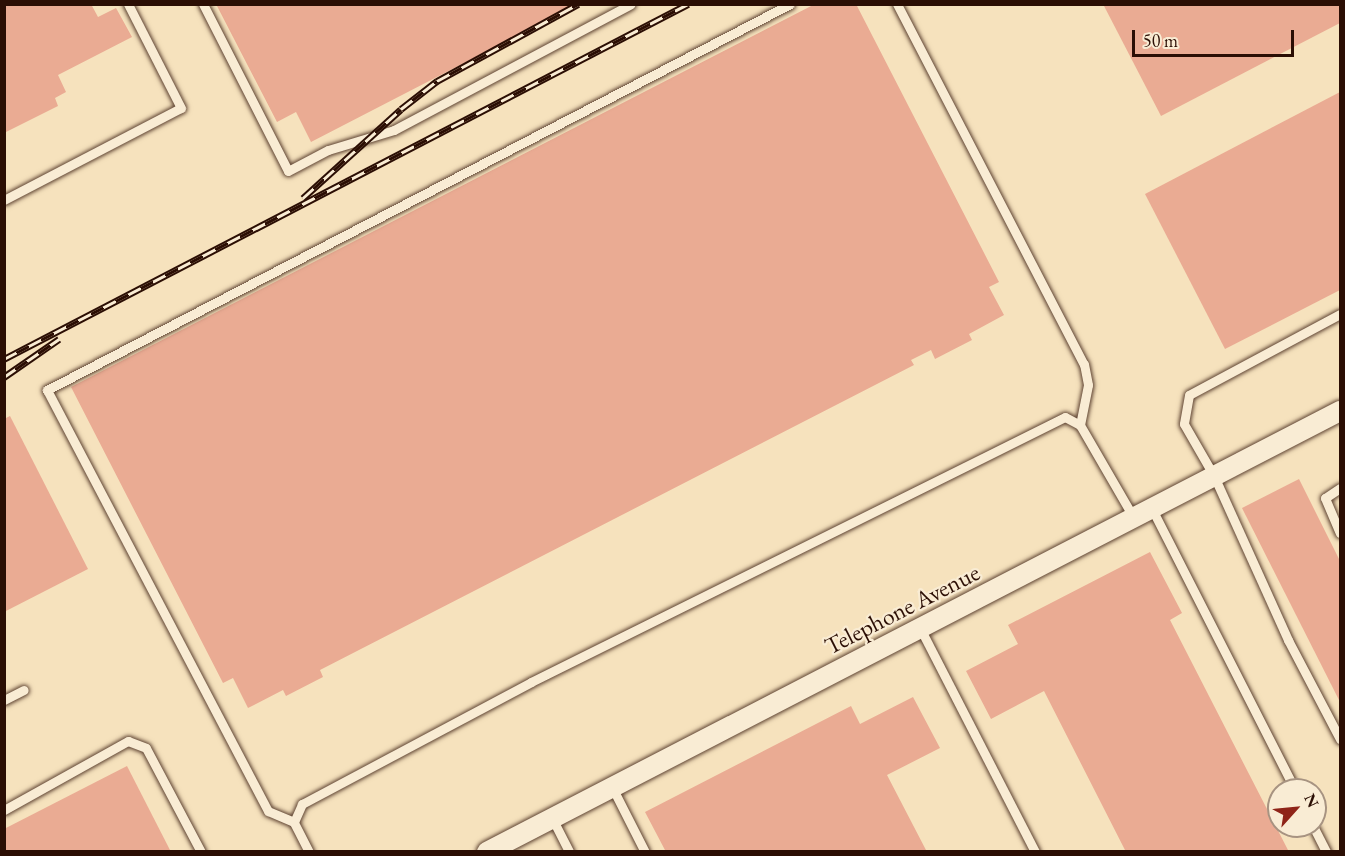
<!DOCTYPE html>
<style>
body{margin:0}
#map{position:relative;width:1345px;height:856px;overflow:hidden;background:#f6e2bd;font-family:"EB Garamond",serif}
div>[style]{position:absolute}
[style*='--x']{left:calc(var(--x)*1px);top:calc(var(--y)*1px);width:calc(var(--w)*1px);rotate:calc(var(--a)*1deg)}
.building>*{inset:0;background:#eaab93}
.roads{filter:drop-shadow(0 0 2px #5e4332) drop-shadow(0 0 2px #5e4332)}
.lane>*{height:9px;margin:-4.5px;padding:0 4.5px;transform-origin:4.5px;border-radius:4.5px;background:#f9ecd4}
.street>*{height:20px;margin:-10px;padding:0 10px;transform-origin:10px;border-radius:10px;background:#f9ecd4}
.rail>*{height:7px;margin-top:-3.5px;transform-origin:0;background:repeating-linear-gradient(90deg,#f9ecd4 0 14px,#2b0e04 0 28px);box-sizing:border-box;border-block:2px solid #2b0e04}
span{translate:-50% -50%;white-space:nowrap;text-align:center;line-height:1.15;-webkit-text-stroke:4.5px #f9ecd4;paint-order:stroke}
.street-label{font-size:24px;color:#2b0e04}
.frame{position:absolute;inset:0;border:6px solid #2b0e04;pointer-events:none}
.north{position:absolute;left:1267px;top:778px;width:60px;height:60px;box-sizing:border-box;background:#f9ecd4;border:2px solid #a79381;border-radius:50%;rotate:63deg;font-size:16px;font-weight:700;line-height:24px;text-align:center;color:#2b0e04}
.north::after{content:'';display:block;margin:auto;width:21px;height:27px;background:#8f2418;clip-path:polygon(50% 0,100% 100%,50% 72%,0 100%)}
.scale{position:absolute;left:1132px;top:30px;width:162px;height:27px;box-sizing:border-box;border:3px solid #2b0e04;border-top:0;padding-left:8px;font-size:18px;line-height:21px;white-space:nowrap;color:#2b0e04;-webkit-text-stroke:4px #f9ecd4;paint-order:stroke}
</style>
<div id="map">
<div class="building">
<div style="clip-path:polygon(4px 4px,91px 4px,98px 17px,116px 8px,132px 37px,58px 75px,66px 92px,55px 98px,58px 106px,4px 133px)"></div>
<div style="clip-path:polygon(220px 4px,578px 4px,311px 142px,296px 112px,277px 122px,217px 6px)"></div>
<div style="clip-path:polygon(815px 4px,856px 4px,999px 282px,989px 287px,1004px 315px,969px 334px,972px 340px,935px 359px,931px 350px,911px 360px,914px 365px,320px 670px,323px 677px,286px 696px,283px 690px,248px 708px,233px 678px,223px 683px,71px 387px)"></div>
<div style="clip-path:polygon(1103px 4px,1340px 4px,1340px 23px,1161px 116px)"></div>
<div style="clip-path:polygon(1340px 92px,1340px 290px,1225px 349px,1145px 194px)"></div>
<div style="clip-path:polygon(10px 416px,88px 569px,4px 612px,4px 419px)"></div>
<div style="clip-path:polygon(1299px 479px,1340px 561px,1340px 702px,1242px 508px)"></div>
<div style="clip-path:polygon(1150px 552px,1182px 613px,1170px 620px,1289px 852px,1126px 852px,1044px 691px,991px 719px,966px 671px,1018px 644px,1008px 625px)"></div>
<div style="clip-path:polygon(913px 697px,940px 748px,887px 775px,927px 852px,666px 852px,645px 812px,851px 706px,860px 724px)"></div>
<div style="clip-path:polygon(127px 766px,171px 852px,4px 852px,4px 829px)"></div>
</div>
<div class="roads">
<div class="lane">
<div style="--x:203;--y:4;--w:187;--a:63"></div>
<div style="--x:288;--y:171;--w:45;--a:-27.7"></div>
<div style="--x:328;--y:150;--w:69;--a:-16.9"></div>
<div style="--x:394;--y:130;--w:268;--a:-28"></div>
<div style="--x:897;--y:4;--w:406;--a:62.6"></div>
<div style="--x:1084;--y:364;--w:21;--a:79"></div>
<div style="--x:1088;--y:385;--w:41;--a:101.3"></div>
<div style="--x:4;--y:200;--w:199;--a:-27.5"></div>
<div style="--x:181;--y:108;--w:117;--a:-117"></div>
<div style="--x:1340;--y:314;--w:171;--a:151.8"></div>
<div style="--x:1189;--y:395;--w:29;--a:100"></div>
<div style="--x:1184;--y:424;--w:60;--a:60"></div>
<div style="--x:1214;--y:476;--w:180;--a:65.7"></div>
<div style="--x:1288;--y:640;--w:112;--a:62.3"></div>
<div style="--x:1340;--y:488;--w:18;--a:146"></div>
<div style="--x:1325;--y:498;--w:38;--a:67"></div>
<div style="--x:1152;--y:509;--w:315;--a:63"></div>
<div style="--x:920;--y:628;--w:252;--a:62.8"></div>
<div style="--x:4;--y:700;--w:22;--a:-27"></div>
<div style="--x:612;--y:787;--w:73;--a:63.1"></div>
<div style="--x:4;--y:810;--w:142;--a:-29.1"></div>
<div style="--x:128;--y:741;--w:19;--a:21"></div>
<div style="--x:146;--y:748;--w:118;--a:62.1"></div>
<div style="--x:552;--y:818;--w:38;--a:63"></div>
<div style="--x:294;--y:822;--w:28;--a:-157"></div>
<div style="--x:268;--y:811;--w:475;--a:-117.7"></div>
<div style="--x:47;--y:390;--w:837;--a:-27.45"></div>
<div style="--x:1313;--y:826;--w:29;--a:63"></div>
<div style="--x:309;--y:852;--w:34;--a:-117"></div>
<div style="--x:294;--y:822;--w:20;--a:-66"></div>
<div style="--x:302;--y:804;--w:259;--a:-28"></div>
<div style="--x:531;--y:682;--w:596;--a:-26.39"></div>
<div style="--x:1065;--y:417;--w:17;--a:28"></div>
<div style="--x:1080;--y:425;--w:108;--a:59.9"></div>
</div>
<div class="street">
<div style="--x:487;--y:852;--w:960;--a:-27.34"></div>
</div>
</div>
<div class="rail">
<div style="--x:303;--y:198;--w:132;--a:-42.2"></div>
<div style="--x:401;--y:109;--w:46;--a:-37.9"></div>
<div style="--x:437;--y:81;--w:161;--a:-28.6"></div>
<div style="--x:4;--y:359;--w:771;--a:-27.43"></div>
<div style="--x:4;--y:377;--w:67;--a:-34.6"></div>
</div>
<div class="street-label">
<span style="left:902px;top:609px;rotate:-27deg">Telephone Avenue</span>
</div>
<div class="frame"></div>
<div class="north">N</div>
<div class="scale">50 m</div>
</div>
